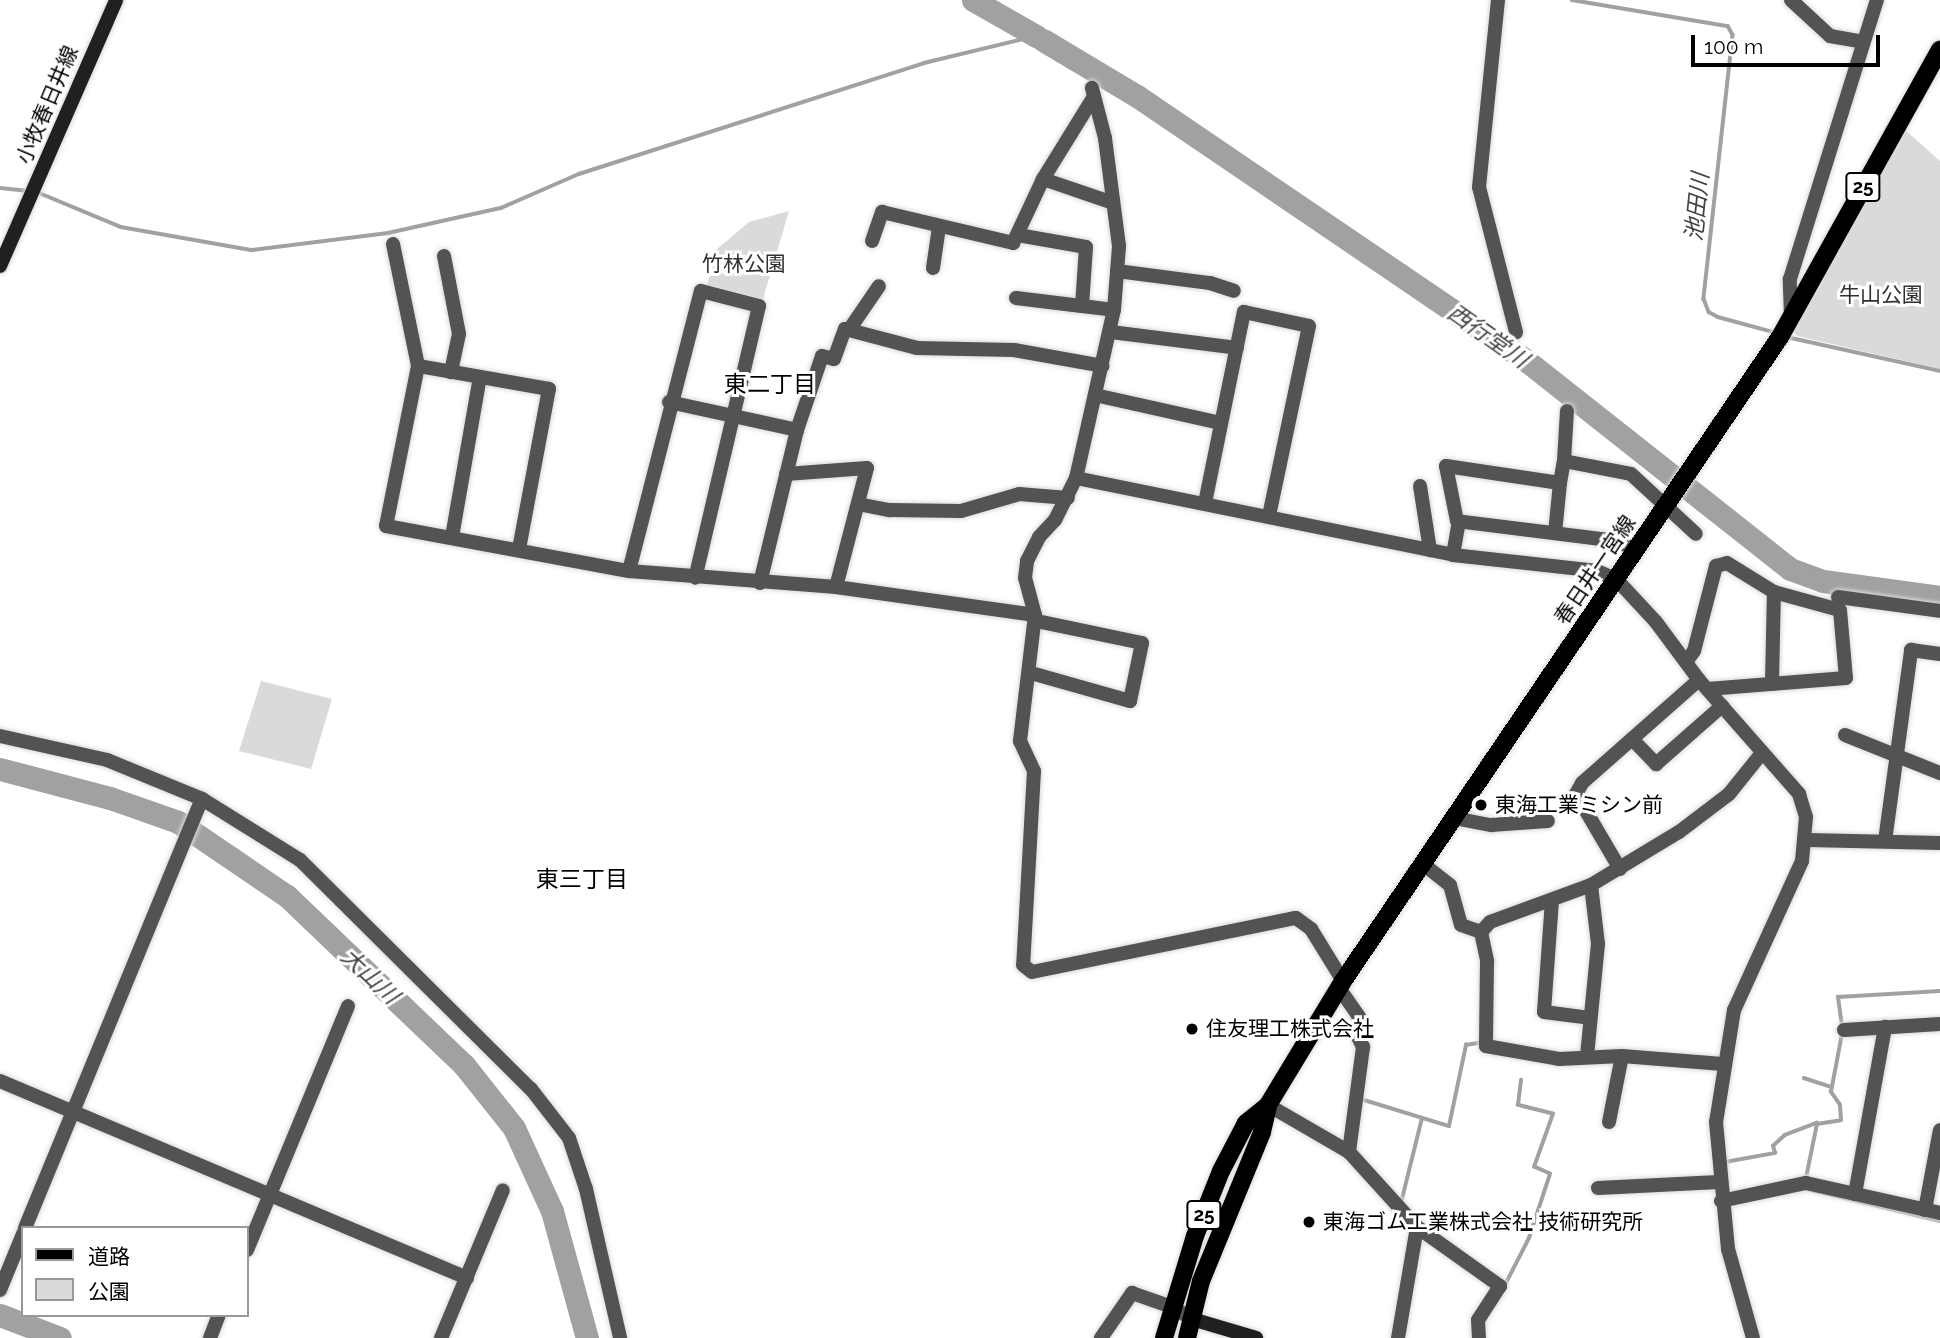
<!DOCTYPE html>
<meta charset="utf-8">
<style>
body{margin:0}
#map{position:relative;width:1940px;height:1338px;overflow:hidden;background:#fff;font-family:Raleway,"Noto Sans JP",sans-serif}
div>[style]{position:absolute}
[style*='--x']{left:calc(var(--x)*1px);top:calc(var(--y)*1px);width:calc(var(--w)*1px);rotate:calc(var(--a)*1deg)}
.green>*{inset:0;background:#dadada}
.stream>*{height:3.5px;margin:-1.75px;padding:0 1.75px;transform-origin:1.75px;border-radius:1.75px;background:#a1a1a1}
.river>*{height:23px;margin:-11.5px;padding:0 11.5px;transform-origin:11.5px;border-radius:11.5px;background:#a1a1a1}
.roads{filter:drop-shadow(0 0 2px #dbdbdb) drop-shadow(0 0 2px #dbdbdb)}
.street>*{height:14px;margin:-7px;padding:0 7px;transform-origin:7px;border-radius:7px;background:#535353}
.secondary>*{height:14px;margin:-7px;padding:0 7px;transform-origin:7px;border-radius:7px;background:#202020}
.primary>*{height:18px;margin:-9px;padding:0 9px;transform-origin:9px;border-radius:9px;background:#000}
.dots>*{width:19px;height:19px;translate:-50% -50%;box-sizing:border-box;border:4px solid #fff;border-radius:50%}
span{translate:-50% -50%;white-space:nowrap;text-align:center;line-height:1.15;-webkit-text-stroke:6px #fff;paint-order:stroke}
.shield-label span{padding:2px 5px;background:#fff;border:2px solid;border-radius:5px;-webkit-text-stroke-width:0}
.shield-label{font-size:19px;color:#000;font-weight:700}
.street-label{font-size:21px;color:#000}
.park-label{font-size:21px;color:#313131}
.poi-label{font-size:21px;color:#000}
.left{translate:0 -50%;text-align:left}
.water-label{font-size:23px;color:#424242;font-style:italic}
.neighbourhood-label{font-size:23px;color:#000}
.legend{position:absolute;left:21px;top:1226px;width:228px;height:91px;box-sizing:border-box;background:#fff;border:2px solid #999;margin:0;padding:9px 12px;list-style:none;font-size:21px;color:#000}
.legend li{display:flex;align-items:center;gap:14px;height:35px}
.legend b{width:35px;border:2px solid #999}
.scale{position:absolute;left:1691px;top:35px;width:189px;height:32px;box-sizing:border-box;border:4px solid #000;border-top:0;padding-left:9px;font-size:21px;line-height:24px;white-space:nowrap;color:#000;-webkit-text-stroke:5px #fff;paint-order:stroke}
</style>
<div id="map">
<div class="green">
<div style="clip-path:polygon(1904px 129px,1940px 161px,1940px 369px,1797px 336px,1793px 331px)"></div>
<div style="clip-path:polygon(789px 211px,763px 299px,707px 285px,717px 249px,749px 222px)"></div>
<div style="clip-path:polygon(261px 681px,332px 699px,311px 769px,239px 751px)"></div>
</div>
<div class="stream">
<div style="--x:1572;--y:0;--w:158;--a:9.5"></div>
<div style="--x:1728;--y:26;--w:10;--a:61"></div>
<div style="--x:1733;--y:35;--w:266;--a:96.3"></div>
<div style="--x:1704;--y:299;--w:14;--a:69"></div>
<div style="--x:1709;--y:312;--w:10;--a:29"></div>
<div style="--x:1718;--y:317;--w:61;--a:15.2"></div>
<div style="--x:0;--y:188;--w:29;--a:6"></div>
<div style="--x:37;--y:192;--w:91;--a:22.6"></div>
<div style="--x:121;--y:227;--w:133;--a:10"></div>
<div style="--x:252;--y:250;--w:137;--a:-7.1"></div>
<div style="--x:388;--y:233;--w:116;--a:-12.5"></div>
<div style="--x:501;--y:208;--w:85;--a:-23.6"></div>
<div style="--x:579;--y:174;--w:362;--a:-17.8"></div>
<div style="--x:924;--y:63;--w:115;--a:-13.6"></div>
<div style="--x:1036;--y:36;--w:8;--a:30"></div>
<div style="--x:1787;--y:337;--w:157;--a:12.5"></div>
<div style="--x:1842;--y:1026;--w:29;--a:-98"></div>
<div style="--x:1838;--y:997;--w:102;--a:-3.4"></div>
<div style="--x:1804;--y:1078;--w:29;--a:18"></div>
<div style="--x:1361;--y:1099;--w:92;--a:17.1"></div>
<div style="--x:1449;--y:1126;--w:83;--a:-78.1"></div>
<div style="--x:1466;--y:1045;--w:17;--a:-10"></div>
<div style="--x:1725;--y:1162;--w:51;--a:-10.2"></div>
<div style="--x:1775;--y:1153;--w:7;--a:-106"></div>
<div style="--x:1773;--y:1146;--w:16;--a:-43"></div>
<div style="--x:1785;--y:1135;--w:34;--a:-21"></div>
<div style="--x:1806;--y:1178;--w:55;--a:-78.5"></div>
<div style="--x:1817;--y:1124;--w:24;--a:-9"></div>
<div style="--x:1841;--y:1120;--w:15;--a:-94"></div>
<div style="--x:1840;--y:1105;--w:16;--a:-125"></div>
<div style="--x:1831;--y:1092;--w:59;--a:-79.3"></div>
<div style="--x:1803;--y:1188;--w:141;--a:13.5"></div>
<div style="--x:1402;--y:1199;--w:83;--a:-76.1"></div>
<div style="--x:1505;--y:1285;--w:53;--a:-62.9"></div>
<div style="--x:1529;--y:1238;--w:67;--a:-71.8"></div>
<div style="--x:1550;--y:1174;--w:17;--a:-156"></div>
<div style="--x:1534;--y:1167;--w:56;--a:-70.3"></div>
<div style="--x:1553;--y:1114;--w:36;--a:-166"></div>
<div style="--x:1518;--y:1105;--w:25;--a:-83"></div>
</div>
<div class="river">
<div style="--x:973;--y:0;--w:73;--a:29.7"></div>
<div style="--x:1043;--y:40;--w:109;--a:30.8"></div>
<div style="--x:1137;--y:96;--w:473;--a:34.2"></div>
<div style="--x:1528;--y:362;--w:334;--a:38.3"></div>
<div style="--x:1790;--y:569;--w:35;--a:20"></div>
<div style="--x:1823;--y:581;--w:118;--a:7.8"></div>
<div style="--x:0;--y:769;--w:114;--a:14.8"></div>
<div style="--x:110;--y:798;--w:72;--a:19.4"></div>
<div style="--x:178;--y:822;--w:132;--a:34.2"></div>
<div style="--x:287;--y:896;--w:245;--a:43.7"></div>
<div style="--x:464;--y:1065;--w:80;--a:51.6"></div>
<div style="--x:514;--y:1128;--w:91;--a:65.4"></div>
<div style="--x:552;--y:1211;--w:132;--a:74.6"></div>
<div style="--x:0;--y:1315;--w:64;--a:21"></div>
</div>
<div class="roads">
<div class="street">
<div style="--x:1498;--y:0;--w:188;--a:95.8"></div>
<div style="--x:1479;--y:187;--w:150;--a:75.7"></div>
<div style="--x:1791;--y:0;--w:53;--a:42.7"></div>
<div style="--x:1830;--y:36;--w:34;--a:10"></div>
<div style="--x:1043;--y:179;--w:74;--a:18.9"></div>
<div style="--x:1018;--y:235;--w:69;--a:10"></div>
<div style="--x:1086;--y:247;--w:59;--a:93.9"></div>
<div style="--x:1082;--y:306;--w:32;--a:7"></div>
<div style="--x:872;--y:241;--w:31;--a:-71"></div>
<div style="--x:882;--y:212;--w:135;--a:13.3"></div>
<div style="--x:1013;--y:243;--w:71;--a:-64.9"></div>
<div style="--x:1043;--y:179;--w:95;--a:-58.3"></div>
<div style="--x:393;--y:244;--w:125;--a:78.4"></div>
<div style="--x:444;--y:256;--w:79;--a:79.1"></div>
<div style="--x:459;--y:334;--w:39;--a:102"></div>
<div style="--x:933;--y:268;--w:41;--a:-81.7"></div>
<div style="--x:1117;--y:271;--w:94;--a:7.4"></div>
<div style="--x:1210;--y:283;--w:25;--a:18"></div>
<div style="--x:1016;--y:298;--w:66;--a:6.9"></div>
<div style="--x:1791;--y:317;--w:38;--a:-92"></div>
<div style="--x:1790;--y:279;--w:292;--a:-72.7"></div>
<div style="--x:849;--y:330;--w:70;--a:14.8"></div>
<div style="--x:917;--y:348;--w:97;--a:1.2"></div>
<div style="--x:1014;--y:350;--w:90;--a:10.2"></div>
<div style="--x:1111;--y:332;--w:127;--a:7.2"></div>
<div style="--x:1095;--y:395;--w:128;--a:12.6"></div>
<div style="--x:669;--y:402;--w:131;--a:12.3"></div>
<div style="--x:1564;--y:461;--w:50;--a:-86.6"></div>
<div style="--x:786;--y:474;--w:81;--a:-4.2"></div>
<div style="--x:867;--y:468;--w:123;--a:104.6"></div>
<div style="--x:1076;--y:478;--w:385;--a:11.5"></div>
<div style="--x:1453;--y:555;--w:145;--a:6.3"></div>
<div style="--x:1597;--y:571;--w:22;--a:24"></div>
<div style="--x:1617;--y:580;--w:57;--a:47.1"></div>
<div style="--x:1656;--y:622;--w:72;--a:53.4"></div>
<div style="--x:1699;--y:680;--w:152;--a:48.7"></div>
<div style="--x:1799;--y:794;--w:24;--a:73"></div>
<div style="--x:1806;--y:817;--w:44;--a:95.2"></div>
<div style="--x:1802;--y:861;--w:164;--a:114.5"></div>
<div style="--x:1734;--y:1010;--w:113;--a:99.1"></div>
<div style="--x:1716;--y:1122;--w:128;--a:84.6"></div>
<div style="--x:1728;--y:1249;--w:92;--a:74.3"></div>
<div style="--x:1420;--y:486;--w:65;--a:81.1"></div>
<div style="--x:1205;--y:503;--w:195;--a:-78.5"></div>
<div style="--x:1244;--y:312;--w:66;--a:12.2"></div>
<div style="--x:1309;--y:326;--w:194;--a:101.9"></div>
<div style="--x:858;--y:504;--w:33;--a:11"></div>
<div style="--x:890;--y:510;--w:71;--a:0.8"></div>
<div style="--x:961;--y:511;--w:60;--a:-16.3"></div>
<div style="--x:1019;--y:494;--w:49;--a:4.7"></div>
<div style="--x:1555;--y:533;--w:50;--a:-84.3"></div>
<div style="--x:452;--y:537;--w:162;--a:-80.1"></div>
<div style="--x:519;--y:549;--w:163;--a:-79.4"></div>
<div style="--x:549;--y:389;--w:133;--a:-170"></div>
<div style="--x:418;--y:366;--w:163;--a:101.3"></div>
<div style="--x:386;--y:526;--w:247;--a:10.5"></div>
<div style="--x:629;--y:571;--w:208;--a:4.4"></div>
<div style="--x:836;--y:587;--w:201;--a:8"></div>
<div style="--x:1035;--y:615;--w:127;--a:96.8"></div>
<div style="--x:1020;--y:741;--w:33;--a:65"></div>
<div style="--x:1034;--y:771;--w:194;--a:93.2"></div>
<div style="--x:1023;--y:965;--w:11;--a:38"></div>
<div style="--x:1032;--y:972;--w:269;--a:-11.6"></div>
<div style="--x:1296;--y:918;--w:19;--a:36"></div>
<div style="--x:1311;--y:929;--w:61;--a:58.4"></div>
<div style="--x:1637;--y:550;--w:22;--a:-156"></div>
<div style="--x:1617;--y:541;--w:161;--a:-172.9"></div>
<div style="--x:1457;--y:521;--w:56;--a:-101.3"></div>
<div style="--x:1446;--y:466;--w:115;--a:8.5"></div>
<div style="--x:1560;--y:483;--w:22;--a:-80"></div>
<div style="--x:1564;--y:461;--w:68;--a:11"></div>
<div style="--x:1631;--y:474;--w:88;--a:42.7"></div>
<div style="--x:1453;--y:555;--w:35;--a:-80"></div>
<div style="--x:629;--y:571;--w:289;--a:-75.6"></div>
<div style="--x:701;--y:291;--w:60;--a:14.5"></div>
<div style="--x:759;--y:306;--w:279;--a:103.2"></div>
<div style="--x:760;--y:583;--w:157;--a:-76.4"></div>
<div style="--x:797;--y:430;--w:78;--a:-71.3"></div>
<div style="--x:822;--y:356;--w:12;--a:14"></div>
<div style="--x:834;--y:359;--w:32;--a:-70"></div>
<div style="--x:845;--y:329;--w:4;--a:14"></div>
<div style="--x:849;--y:330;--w:53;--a:-55.7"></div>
<div style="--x:1838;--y:597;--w:103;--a:7.8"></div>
<div style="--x:1035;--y:615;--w:38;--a:-105"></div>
<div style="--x:1025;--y:578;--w:17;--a:-83"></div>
<div style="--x:1027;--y:561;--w:27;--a:-63"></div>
<div style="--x:1039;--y:537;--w:23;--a:-47"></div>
<div style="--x:1055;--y:520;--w:47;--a:-63.4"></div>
<div style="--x:1076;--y:478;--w:172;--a:-77.3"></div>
<div style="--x:1114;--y:310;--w:64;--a:-85.5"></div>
<div style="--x:1119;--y:246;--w:109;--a:-97.4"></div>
<div style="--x:1105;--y:138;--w:52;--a:-104.6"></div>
<div style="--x:1686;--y:662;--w:14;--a:-54"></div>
<div style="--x:1694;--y:651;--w:88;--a:-75.5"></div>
<div style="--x:1716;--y:566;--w:11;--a:-15"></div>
<div style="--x:1727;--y:563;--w:55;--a:31.7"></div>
<div style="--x:1774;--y:592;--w:68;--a:15.3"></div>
<div style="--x:1840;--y:610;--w:68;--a:85"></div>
<div style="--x:1846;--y:678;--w:139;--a:175.5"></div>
<div style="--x:1031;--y:673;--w:103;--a:15.8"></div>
<div style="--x:1130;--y:701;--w:59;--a:-78.3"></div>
<div style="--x:1142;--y:643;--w:107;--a:-168.2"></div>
<div style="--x:1772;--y:684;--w:92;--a:-88.8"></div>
<div style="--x:1845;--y:735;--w:102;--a:21.8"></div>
<div style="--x:0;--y:736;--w:110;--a:12.6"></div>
<div style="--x:107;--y:760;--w:103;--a:22.3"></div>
<div style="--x:202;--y:799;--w:115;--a:31.9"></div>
<div style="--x:300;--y:860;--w:325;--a:44.8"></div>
<div style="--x:531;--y:1089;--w:62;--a:52.2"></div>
<div style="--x:569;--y:1138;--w:54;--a:71.6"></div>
<div style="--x:586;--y:1189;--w:153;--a:77.1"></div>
<div style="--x:1632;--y:739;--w:35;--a:46"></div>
<div style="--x:1656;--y:764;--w:88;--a:-41.3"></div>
<div style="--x:1454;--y:818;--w:38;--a:11"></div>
<div style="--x:1491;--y:825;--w:57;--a:-4"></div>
<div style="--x:1807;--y:840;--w:133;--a:1.3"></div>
<div style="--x:1885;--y:841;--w:193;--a:-82.2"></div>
<div style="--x:1911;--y:650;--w:29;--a:8"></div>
<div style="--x:1423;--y:864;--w:34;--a:38"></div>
<div style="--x:1450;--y:885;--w:41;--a:74.6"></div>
<div style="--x:1461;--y:925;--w:21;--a:19"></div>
<div style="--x:1481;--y:932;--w:13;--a:-48"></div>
<div style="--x:1490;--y:922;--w:108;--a:-20.1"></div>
<div style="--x:1591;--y:885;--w:103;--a:-31.1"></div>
<div style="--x:1679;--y:832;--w:63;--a:-37.2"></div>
<div style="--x:1729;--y:794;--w:53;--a:-51.2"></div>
<div style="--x:1620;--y:869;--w:87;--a:-120.4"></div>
<div style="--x:1576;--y:794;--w:13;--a:-61"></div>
<div style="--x:1582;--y:783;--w:156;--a:-41.4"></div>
<div style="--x:1552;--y:900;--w:112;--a:94.1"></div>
<div style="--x:1544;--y:1012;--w:46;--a:7.4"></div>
<div style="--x:1481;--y:932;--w:30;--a:78"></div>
<div style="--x:1487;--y:961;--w:85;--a:90.7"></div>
<div style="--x:1486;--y:1046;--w:74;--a:10.1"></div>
<div style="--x:1559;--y:1059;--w:63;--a:-2.7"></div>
<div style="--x:1622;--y:1056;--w:101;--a:4.5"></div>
<div style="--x:1339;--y:988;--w:35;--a:55"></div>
<div style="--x:1359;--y:1017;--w:16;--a:101"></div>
<div style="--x:1356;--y:1033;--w:16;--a:63"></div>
<div style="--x:1363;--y:1047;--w:106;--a:97.6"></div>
<div style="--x:1844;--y:1030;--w:96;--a:-3.6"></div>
<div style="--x:1587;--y:1056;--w:113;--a:-84.4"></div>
<div style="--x:1598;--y:944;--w:59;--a:-96.8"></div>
<div style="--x:0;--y:1081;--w:507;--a:22.87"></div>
<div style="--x:1268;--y:1105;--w:94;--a:30.1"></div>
<div style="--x:1349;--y:1152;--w:101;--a:47.8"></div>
<div style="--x:1417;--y:1227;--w:113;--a:99.7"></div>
<div style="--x:1609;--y:1122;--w:67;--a:-78.9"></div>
<div style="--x:1598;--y:1188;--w:121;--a:-2.8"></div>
<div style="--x:1855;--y:1194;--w:170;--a:-79.8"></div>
<div style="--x:1721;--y:1201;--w:87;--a:-12"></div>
<div style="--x:1806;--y:1183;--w:137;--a:12.6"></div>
<div style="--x:1925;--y:1210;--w:81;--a:-79.4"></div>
<div style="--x:1417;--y:1227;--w:102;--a:35.4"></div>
<div style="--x:1500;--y:1286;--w:40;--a:122.9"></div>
<div style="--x:1478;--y:1320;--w:18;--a:87"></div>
<div style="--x:25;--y:1228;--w:464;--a:-67.6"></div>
<div style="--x:247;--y:1250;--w:264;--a:-67.5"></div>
<div style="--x:0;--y:1290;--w:61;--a:-67.7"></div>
<div style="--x:210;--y:1338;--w:25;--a:-69"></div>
<div style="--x:441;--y:1338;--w:160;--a:-67.3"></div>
<div style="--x:1101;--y:1338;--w:55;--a:-55.4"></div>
<div style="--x:1132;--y:1293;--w:42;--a:19.3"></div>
<div style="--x:1172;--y:1307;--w:23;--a:31"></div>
</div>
<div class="secondary">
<div style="--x:0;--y:266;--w:290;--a:-66.4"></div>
<div style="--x:1192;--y:1319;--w:67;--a:16.5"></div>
</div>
<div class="primary">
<div style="--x:1164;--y:1338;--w:107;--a:-73.1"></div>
<div style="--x:1195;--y:1236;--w:70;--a:-68.2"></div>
<div style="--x:1221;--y:1171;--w:54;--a:-62.5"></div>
<div style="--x:1246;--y:1123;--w:28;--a:-39"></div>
<div style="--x:1187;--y:1338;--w:59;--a:-76.2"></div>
<div style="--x:1201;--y:1281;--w:161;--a:-67.7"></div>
<div style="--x:1262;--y:1132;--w:28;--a:-77"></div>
<div style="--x:1268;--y:1105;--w:145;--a:-58.8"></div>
<div style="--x:1343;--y:981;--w:778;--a:-55.84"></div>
<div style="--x:1780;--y:337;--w:329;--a:-60.9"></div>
</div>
</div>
<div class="dots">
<div style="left:1481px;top:805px;background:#000"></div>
<div style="left:1192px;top:1029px;background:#000"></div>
<div style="left:1309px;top:1222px;background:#000"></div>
</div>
<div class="shield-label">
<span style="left:1863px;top:187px">25</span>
<span style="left:1204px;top:1215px">25</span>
</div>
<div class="street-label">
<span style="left:47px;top:105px;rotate:-67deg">小牧春日井線</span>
<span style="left:1595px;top:570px;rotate:-56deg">春日井一宮線</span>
</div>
<div class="park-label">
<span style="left:744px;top:264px">竹林公園</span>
<span style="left:1881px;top:295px">牛山公園</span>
</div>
<div class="poi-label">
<span class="left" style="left:1495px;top:805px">東海工業ミシン前</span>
<span class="left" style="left:1206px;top:1029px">住友理工株式会社</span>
<span class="left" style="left:1323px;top:1222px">東海ゴム工業株式会社 技術研究所</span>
</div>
<div class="water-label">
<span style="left:1697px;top:207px;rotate:-84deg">池田川</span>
<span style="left:1488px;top:336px;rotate:35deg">西行堂川</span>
<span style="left:370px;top:976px;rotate:43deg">大山川</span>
</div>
<div class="neighbourhood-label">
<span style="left:770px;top:384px">東二丁目</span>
<span style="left:582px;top:879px">東三丁目</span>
</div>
<ul class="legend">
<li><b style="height:9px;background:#000"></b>道路</li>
<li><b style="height:19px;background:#dadada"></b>公園</li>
</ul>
<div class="scale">100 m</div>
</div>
